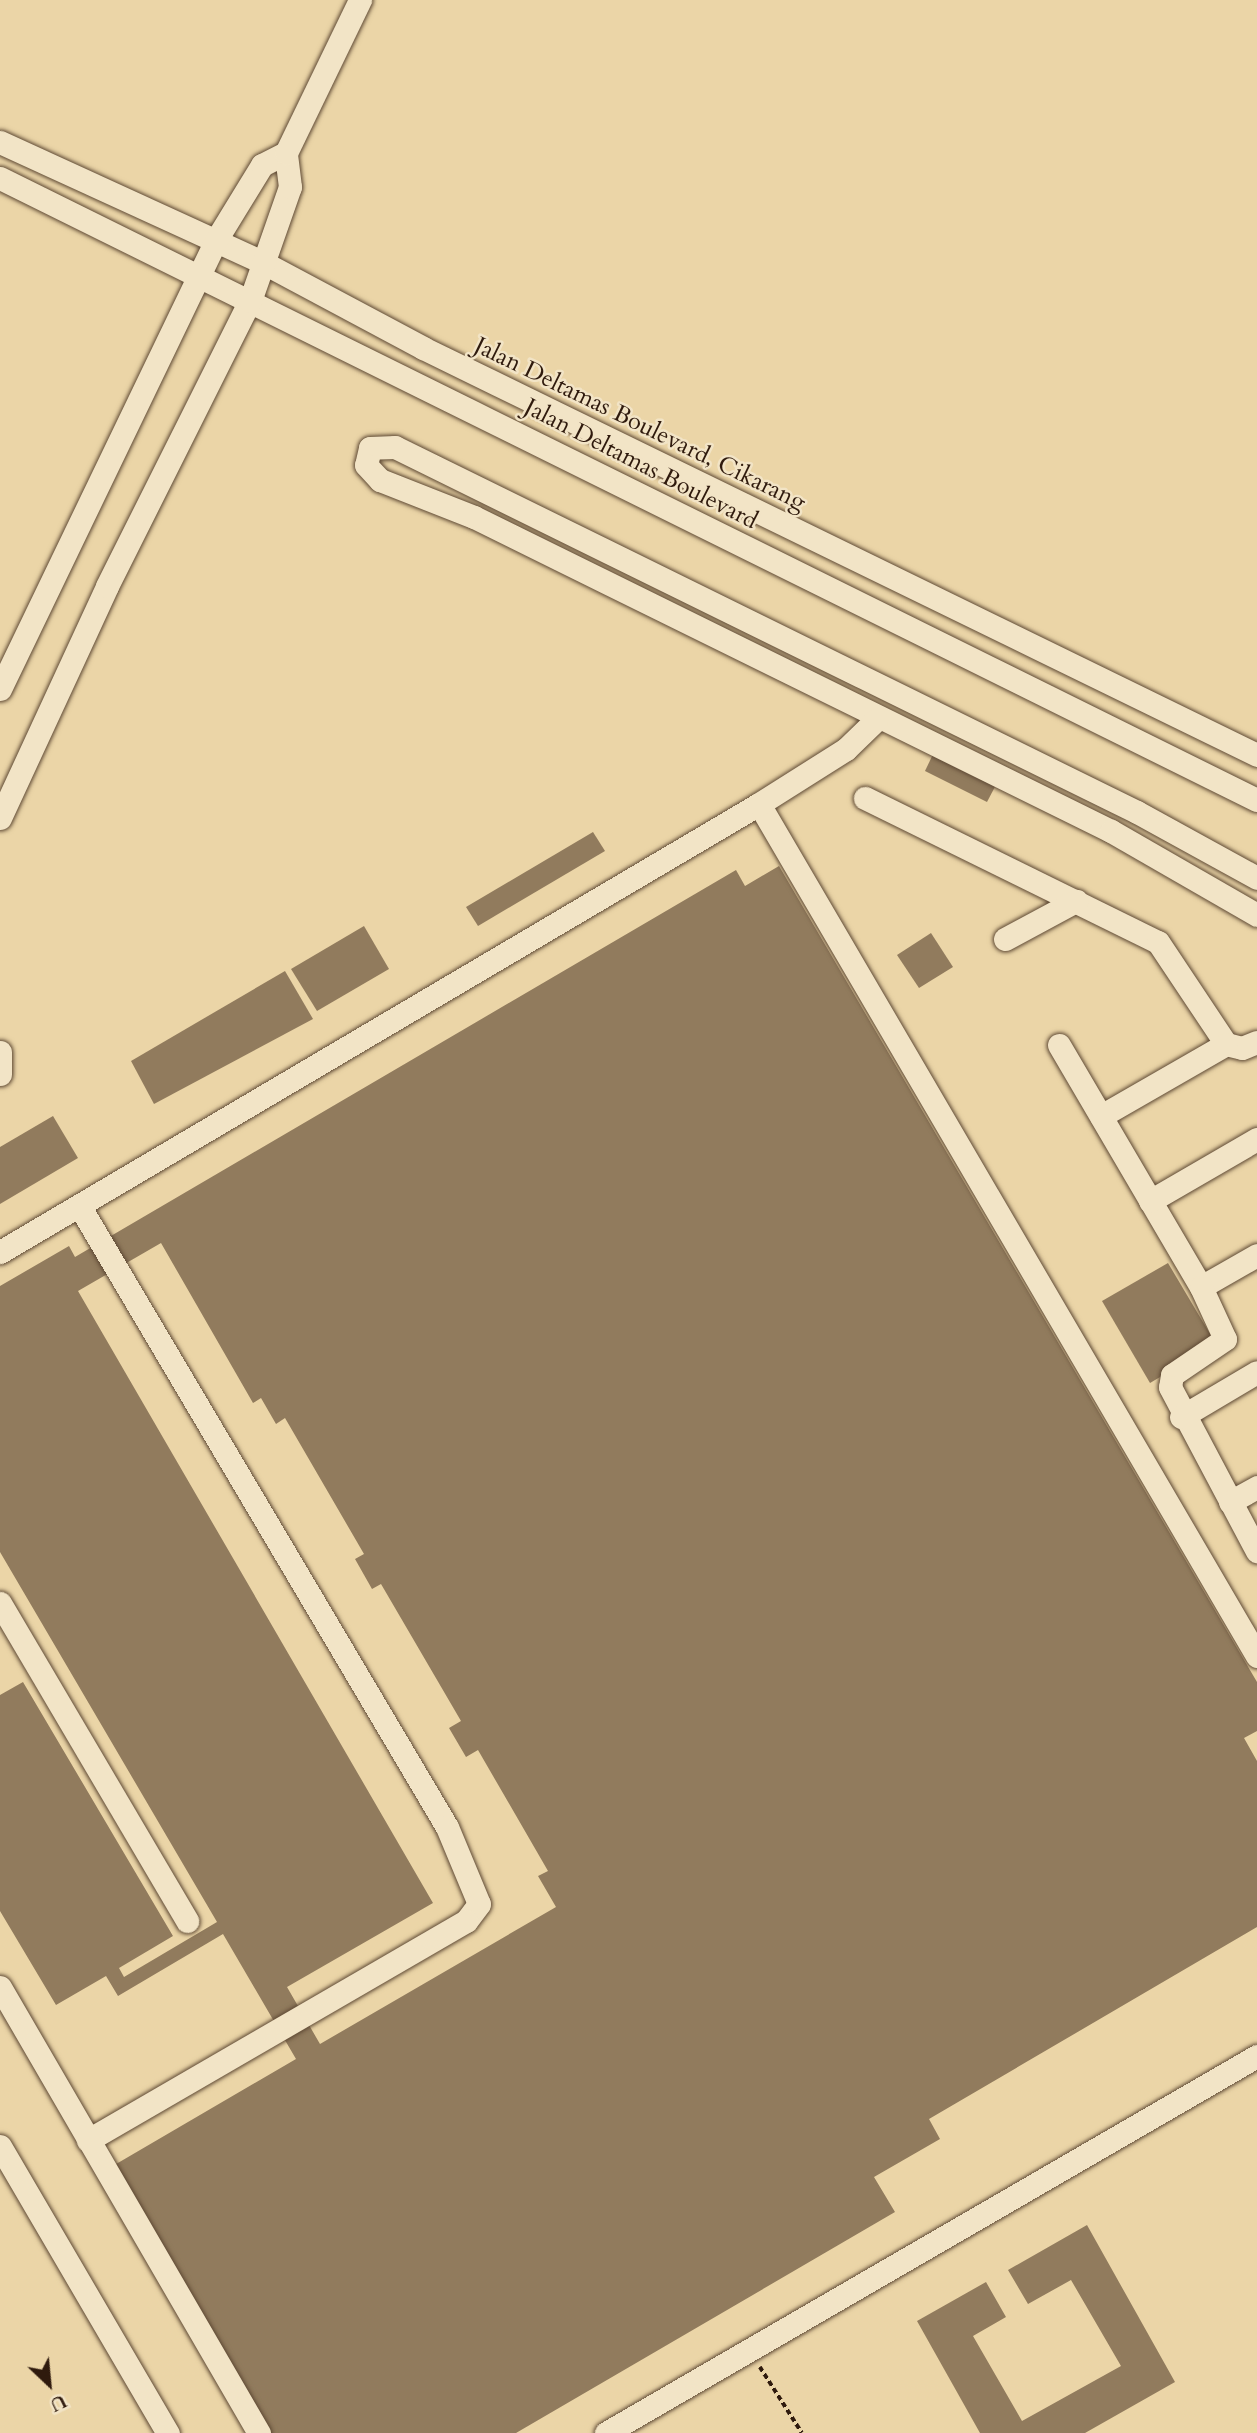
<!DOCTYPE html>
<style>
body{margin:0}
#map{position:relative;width:1257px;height:2433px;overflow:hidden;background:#ebd5a7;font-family:Cardo,serif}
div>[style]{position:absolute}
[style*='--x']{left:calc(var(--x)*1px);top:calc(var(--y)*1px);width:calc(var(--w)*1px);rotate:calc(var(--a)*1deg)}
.building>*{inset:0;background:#917b5d}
.path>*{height:3.5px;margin-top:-1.75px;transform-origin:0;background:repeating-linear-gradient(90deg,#2f1a0d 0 5px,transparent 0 8.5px)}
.roads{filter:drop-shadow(0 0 2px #5e4934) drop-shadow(0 0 2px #5e4934)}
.minor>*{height:23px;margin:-11.5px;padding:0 11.5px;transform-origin:11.5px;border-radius:11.5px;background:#f2e4c6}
span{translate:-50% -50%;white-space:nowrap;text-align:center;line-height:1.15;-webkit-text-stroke:5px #f2e4c6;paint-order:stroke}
.street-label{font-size:24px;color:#2f1a0d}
.north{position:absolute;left:14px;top:2349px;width:70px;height:70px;-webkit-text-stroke:5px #f2e4c6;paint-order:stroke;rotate:154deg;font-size:19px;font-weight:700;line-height:28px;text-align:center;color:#2f1a0d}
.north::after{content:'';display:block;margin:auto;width:24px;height:32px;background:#2f1a0d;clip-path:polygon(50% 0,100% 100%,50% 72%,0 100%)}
</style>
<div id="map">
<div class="building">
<div style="clip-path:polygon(935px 750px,998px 781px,987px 802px,925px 771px)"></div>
<div style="clip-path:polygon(593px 832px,605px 851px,478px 926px,466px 907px)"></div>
<div style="clip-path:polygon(evenodd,779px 866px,1257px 1682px,1257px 1731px,1244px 1738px,1257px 1761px,1257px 1927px,929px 2119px,940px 2139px,874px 2177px,895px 2212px,516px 2433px,266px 2433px,111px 2167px,296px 2059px,223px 1934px,118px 1996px,106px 1976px,56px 2005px,0 1911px,0 1695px,23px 1682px,173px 1936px,119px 1968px,124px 1977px,217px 1922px,0 1552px,0 1286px,69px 1246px,75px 1257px,736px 870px,745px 886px,779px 866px,161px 1243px,253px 1403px,261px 1398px,276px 1424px,285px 1418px,364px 1554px,355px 1559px,372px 1589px,381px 1584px,461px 1721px,449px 1728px,466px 1757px,478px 1750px,548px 1871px,538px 1876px,556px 1907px,320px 2044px,287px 1987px,433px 1903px,78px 1291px,161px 1243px)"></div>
<div style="clip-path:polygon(364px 926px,389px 969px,317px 1011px,291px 969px)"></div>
<div style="clip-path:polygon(931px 933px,953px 967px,919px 988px,897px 955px)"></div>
<div style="clip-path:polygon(285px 971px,313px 1019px,154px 1104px,131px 1061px)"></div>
<div style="clip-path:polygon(53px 1116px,78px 1158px,0 1204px,0 1147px)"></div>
<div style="clip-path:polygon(1168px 1263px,1216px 1344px,1150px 1383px,1102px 1301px)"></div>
<div style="clip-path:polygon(1087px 2225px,1175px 2382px,1085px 2433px,980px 2433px,917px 2321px,986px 2282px,1006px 2317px,973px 2336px,1022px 2421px,1121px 2366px,1071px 2280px,1028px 2304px,1008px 2270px)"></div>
</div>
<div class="path">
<div style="--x:760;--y:2367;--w:78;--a:57.5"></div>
</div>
<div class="roads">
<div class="minor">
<div style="--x:0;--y:142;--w:293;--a:24.6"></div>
<div style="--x:266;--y:264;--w:178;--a:28.1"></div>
<div style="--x:423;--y:348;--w:928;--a:26.01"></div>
<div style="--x:0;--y:178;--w:1402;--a:26.33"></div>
<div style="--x:0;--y:689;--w:498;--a:-64.3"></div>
<div style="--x:216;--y:240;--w:88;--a:-58.5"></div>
<div style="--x:262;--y:165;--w:27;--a:-27"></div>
<div style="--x:865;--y:798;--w:326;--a:26.2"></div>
<div style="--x:1158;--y:942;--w:123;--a:56.3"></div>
<div style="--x:1226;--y:1044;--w:16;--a:14"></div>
<div style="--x:1242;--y:1048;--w:16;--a:-22"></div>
<div style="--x:759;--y:804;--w:987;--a:59.69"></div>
<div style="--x:0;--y:818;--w:255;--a:-65.2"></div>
<div style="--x:107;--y:586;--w:319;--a:-63.4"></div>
<div style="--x:250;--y:301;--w:121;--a:-70.7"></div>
<div style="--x:290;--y:187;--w:34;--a:-97"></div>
<div style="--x:286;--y:153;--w:170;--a:-64.2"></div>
<div style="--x:1257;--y:878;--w:137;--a:-151.2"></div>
<div style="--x:1137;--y:812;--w:827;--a:-153.81"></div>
<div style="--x:395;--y:447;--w:25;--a:178"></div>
<div style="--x:370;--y:448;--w:17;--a:103"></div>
<div style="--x:366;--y:465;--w:21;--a:47"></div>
<div style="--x:380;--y:480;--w:101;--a:21.5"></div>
<div style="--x:474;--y:517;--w:710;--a:26.24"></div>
<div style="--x:1111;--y:831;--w:168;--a:29.9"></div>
<div style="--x:1005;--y:939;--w:81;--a:-28.2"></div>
<div style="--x:1059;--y:1045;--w:281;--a:59.6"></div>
<div style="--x:0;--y:1052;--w:22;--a:90"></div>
<div style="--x:1101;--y:1116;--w:144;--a:-29.9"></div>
<div style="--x:1150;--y:1201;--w:124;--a:-30.1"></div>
<div style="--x:80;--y:1207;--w:720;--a:59.38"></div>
<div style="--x:447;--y:1827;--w:83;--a:67.4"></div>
<div style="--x:479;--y:1904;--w:21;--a:127"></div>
<div style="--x:466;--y:1921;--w:437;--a:149.9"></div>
<div style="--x:0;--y:1252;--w:881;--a:-30.55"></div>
<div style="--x:759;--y:804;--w:103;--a:-32.3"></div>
<div style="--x:846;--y:749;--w:42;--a:-44"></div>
<div style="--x:1257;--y:1255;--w:64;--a:150.3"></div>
<div style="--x:1201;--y:1287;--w:57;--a:65.2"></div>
<div style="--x:1225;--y:1339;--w:64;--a:145.8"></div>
<div style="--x:1172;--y:1375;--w:12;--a:99"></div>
<div style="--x:1170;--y:1387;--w:186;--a:62.1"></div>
<div style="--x:1181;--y:1417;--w:88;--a:-30.6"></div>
<div style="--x:1230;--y:1502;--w:31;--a:-29"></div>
<div style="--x:0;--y:1603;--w:369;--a:59.5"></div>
<div style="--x:0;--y:1987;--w:516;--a:59.86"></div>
<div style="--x:0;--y:2146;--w:333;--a:59.7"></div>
<div style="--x:606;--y:2433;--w:752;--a:-30.08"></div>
</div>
</div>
<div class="street-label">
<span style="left:640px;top:424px;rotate:26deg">Jalan Deltamas Boulevard, Cikarang</span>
<span style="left:641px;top:464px;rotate:27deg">Jalan Deltamas Boulevard</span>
</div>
<div class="north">U</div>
</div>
